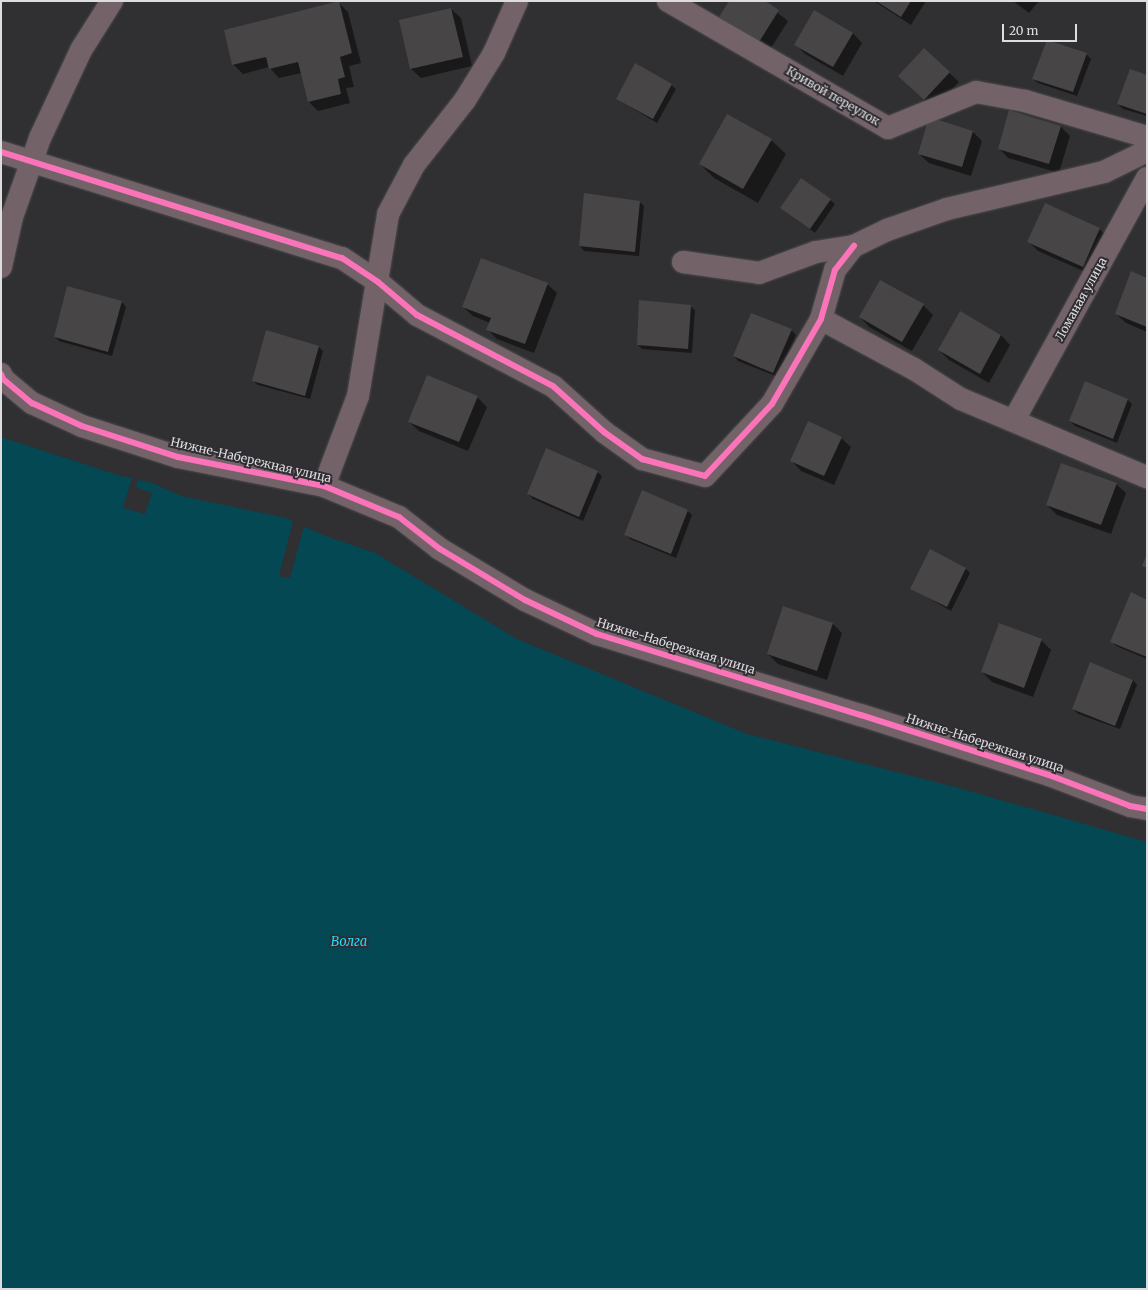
<!DOCTYPE html>
<meta charset="utf-8">
<style>
body{margin:0}
#map{position:relative;width:1148px;height:1290px;overflow:hidden;background:#302f32;font-family:Merriweather,serif}
div>[style]{position:absolute}
[style*='--x']{left:calc(var(--x)*1px);top:calc(var(--y)*1px);width:calc(var(--w)*1px);rotate:calc(var(--a)*1deg)}
.water>*{inset:0;background:#044854}
.pier>*{inset:0;background:#302f32}
.shadow>*{inset:0;background:#0007}
.building>*{inset:0;background:#474546}
.roads{filter:drop-shadow(0 0 1px #4c4c4d) drop-shadow(0 0 1px #4c4c4d)}
.minor>*{height:22px;margin:-11px;padding:0 11px;transform-origin:11px;border-radius:11px;background:#736368}
.cycleway>*{height:6px;margin:-3px;padding:0 3px;transform-origin:3px;border-radius:3px;background:#fb73b8}
span{translate:-50% -50%;white-space:nowrap;text-align:center;line-height:1.15;-webkit-text-stroke:4px #302e33;paint-order:stroke}
.street-label{font-size:12px;color:#dddcdf}
.water-label{font-size:13px;color:#19ddfc;font-style:italic}
.frame{position:absolute;inset:0;border:2px solid #dddcdf;pointer-events:none}
.scale{position:absolute;left:1002px;top:24px;width:75px;height:18px;box-sizing:border-box;border:2px solid #dddcdf;border-top:0;padding-left:5px;font-size:12px;line-height:14px;white-space:nowrap;color:#dddcdf;-webkit-text-stroke:3px #302e33;paint-order:stroke}
</style>
<div id="map">
<div class="water">
<div style="clip-path:polygon(1px 437px,118px 475px,152px 483px,181px 496px,286px 518px,323px 535px,375px 553px,517px 639px,747px 734px,959px 788px,1147px 842px,1147px 1289px,1px 1289px)"></div>
</div>
<div class="pier">
<div style="clip-path:polygon(132px 478px,138px 480px,136px 487px,152px 493px,145px 514px,123px 508px)"></div>
<div style="clip-path:polygon(293px 521px,304px 526px,290px 578px,279px 576px)"></div>
</div>
<div class="shadow">
<div style="clip-path:polygon(730px 1px,763px 1px,788px 21px,769px 51px,730px 26px,720px 16px)"></div>
<div style="clip-path:polygon(874px 1px,926px 1px,911px 25px)"></div>
<div style="clip-path:polygon(1013px 1px,1039px 1px,1029px 13px)"></div>
<div style="clip-path:polygon(338px 2px,348px 12px,361px 63px,349px 66px,354px 87px,346px 88px,350px 103px,318px 111px,309px 102px,301px 73px,279px 78px,269px 67px,243px 74px,233px 64px)"></div>
<div style="clip-path:polygon(451px 9px,461px 18px,472px 66px,421px 78px,411px 69px)"></div>
<div style="clip-path:polygon(853px 33px,862px 43px,843px 76px,805px 54px,796px 45px)"></div>
<div style="clip-path:polygon(924px 49px,959px 82px,934px 109px,909px 86px)"></div>
<div style="clip-path:polygon(1086px 54px,1091px 59px,1077px 96px,1038px 83px,1033px 79px)"></div>
<div style="clip-path:polygon(1147px 76px,1147px 116px,1123px 109px,1118px 104px)"></div>
<div style="clip-path:polygon(671px 85px,676px 89px,657px 123px,617px 99px)"></div>
<div style="clip-path:polygon(1060px 126px,1070px 136px,1059px 173px,1008px 158px,999px 148px)"></div>
<div style="clip-path:polygon(972px 131px,982px 141px,971px 176px,929px 163px,919px 154px)"></div>
<div style="clip-path:polygon(771px 140px,786px 154px,758px 203px,714px 178px,700px 164px)"></div>
<div style="clip-path:polygon(585px 194px,640px 202px,644px 206px,639px 256px,584px 251px,580px 246px)"></div>
<div style="clip-path:polygon(830px 200px,835px 204px,815px 233px,782px 208px)"></div>
<div style="clip-path:polygon(1099px 229px,1109px 238px,1092px 275px,1038px 251px,1028px 241px)"></div>
<div style="clip-path:polygon(1147px 279px,1147px 332px,1126px 323px,1116px 314px)"></div>
<div style="clip-path:polygon(547px 284px,557px 293px,534px 353px,497px 339px,487px 329px,490px 323px,473px 316px,463px 307px)"></div>
<div style="clip-path:polygon(68px 287px,122px 302px,126px 307px,112px 356px,59px 341px,55px 337px)"></div>
<div style="clip-path:polygon(923px 305px,933px 315px,912px 351px,869px 327px,860px 317px)"></div>
<div style="clip-path:polygon(690px 306px,695px 310px,692px 353px,642px 349px,638px 345px)"></div>
<div style="clip-path:polygon(960px 312px,1001px 335px,1010px 345px,989px 383px,949px 360px,939px 350px)"></div>
<div style="clip-path:polygon(791px 330px,796px 335px,778px 377px,738px 361px,734px 356px)"></div>
<div style="clip-path:polygon(318px 346px,323px 351px,310px 399px,258px 385px,253px 381px)"></div>
<div style="clip-path:polygon(1085px 382px,1128px 400px,1132px 404px,1117px 443px,1075px 426px,1070px 421px)"></div>
<div style="clip-path:polygon(477px 397px,487px 407px,468px 451px,419px 431px,409px 422px)"></div>
<div style="clip-path:polygon(841px 438px,851px 447px,834px 485px,801px 471px,792px 461px)"></div>
<div style="clip-path:polygon(597px 472px,602px 476px,583px 521px,533px 499px,528px 494px)"></div>
<div style="clip-path:polygon(1116px 484px,1126px 493px,1111px 534px,1057px 515px,1047px 505px)"></div>
<div style="clip-path:polygon(687px 510px,692px 515px,676px 558px,630px 539px,625px 534px)"></div>
<div style="clip-path:polygon(966px 569px,970px 573px,951px 611px,911px 588px)"></div>
<div style="clip-path:polygon(1147px 601px,1147px 659px,1116px 646px,1111px 641px)"></div>
<div style="clip-path:polygon(833px 624px,842px 633px,827px 680px,778px 664px,768px 654px)"></div>
<div style="clip-path:polygon(1041px 640px,1051px 650px,1033px 697px,992px 682px,982px 672px)"></div>
<div style="clip-path:polygon(1091px 663px,1133px 680px,1137px 685px,1120px 729px,1078px 714px,1073px 709px)"></div>
</div>
<div class="building">
<div style="clip-path:polygon(339px 1px,352px 53px,340px 57px,345px 77px,338px 79px,341px 94px,308px 102px,298px 62px,269px 69px,266px 57px,232px 65px,224px 30px)"></div>
<div style="clip-path:polygon(729px 1px,765px 1px,779px 10px,759px 42px,719px 17px)"></div>
<div style="clip-path:polygon(876px 1px,911px 1px,901px 17px)"></div>
<div style="clip-path:polygon(451px 8px,463px 57px,410px 69px,399px 20px)"></div>
<div style="clip-path:polygon(814px 10px,853px 33px,833px 67px,794px 45px)"></div>
<div style="clip-path:polygon(1047px 40px,1087px 53px,1073px 92px,1032px 79px)"></div>
<div style="clip-path:polygon(924px 48px,950px 72px,924px 100px,898px 76px)"></div>
<div style="clip-path:polygon(635px 63px,672px 84px,653px 119px,616px 99px)"></div>
<div style="clip-path:polygon(1130px 69px,1147px 75px,1147px 114px,1117px 104px)"></div>
<div style="clip-path:polygon(1009px 110px,1061px 126px,1049px 164px,998px 149px)"></div>
<div style="clip-path:polygon(727px 114px,772px 139px,743px 189px,699px 164px)"></div>
<div style="clip-path:polygon(929px 117px,973px 131px,962px 167px,918px 154px)"></div>
<div style="clip-path:polygon(801px 178px,831px 199px,810px 229px,780px 208px)"></div>
<div style="clip-path:polygon(584px 193px,640px 201px,635px 252px,579px 246px)"></div>
<div style="clip-path:polygon(1045px 203px,1100px 228px,1083px 267px,1027px 242px)"></div>
<div style="clip-path:polygon(481px 258px,548px 283px,525px 344px,486px 330px,491px 318px,462px 307px)"></div>
<div style="clip-path:polygon(1131px 271px,1147px 278px,1147px 327px,1115px 314px)"></div>
<div style="clip-path:polygon(880px 280px,924px 304px,902px 342px,859px 317px)"></div>
<div style="clip-path:polygon(67px 286px,122px 301px,108px 352px,54px 337px)"></div>
<div style="clip-path:polygon(639px 300px,691px 305px,688px 349px,637px 345px)"></div>
<div style="clip-path:polygon(960px 311px,1001px 335px,980px 374px,938px 350px)"></div>
<div style="clip-path:polygon(751px 313px,792px 329px,773px 373px,733px 356px)"></div>
<div style="clip-path:polygon(266px 330px,319px 346px,305px 396px,252px 381px)"></div>
<div style="clip-path:polygon(427px 375px,478px 396px,459px 442px,408px 422px)"></div>
<div style="clip-path:polygon(1085px 381px,1128px 399px,1113px 439px,1069px 421px)"></div>
<div style="clip-path:polygon(808px 421px,842px 437px,824px 476px,790px 461px)"></div>
<div style="clip-path:polygon(546px 448px,598px 471px,579px 517px,527px 494px)"></div>
<div style="clip-path:polygon(1061px 463px,1117px 483px,1101px 525px,1046px 505px)"></div>
<div style="clip-path:polygon(642px 490px,688px 510px,671px 554px,624px 535px)"></div>
<div style="clip-path:polygon(930px 549px,966px 568px,947px 607px,910px 589px)"></div>
<div style="clip-path:polygon(1147px 554px,1147px 568px,1142px 566px)"></div>
<div style="clip-path:polygon(1131px 592px,1147px 600px,1147px 657px,1110px 642px)"></div>
<div style="clip-path:polygon(783px 606px,833px 623px,817px 671px,767px 654px)"></div>
<div style="clip-path:polygon(999px 623px,1042px 639px,1024px 688px,981px 672px)"></div>
<div style="clip-path:polygon(1090px 662px,1133px 680px,1115px 726px,1072px 709px)"></div>
</div>
<div class="roads">
<div class="minor">
<div style="--x:668;--y:1;--w:254;--a:30"></div>
<div style="--x:888;--y:128;--w:95;--a:-22.2"></div>
<div style="--x:976;--y:92;--w:50;--a:10.4"></div>
<div style="--x:1025;--y:101;--w:127;--a:16.4"></div>
<div style="--x:1;--y:152;--w:357;--a:17.3"></div>
<div style="--x:342;--y:258;--w:43;--a:33.7"></div>
<div style="--x:378;--y:282;--w:51;--a:40.2"></div>
<div style="--x:417;--y:315;--w:153;--a:27.6"></div>
<div style="--x:553;--y:386;--w:69;--a:42"></div>
<div style="--x:604;--y:432;--w:47;--a:35.4"></div>
<div style="--x:642;--y:459;--w:65;--a:15.1"></div>
<div style="--x:705;--y:476;--w:98;--a:-47.1"></div>
<div style="--x:772;--y:404;--w:98;--a:-60"></div>
<div style="--x:821;--y:319;--w:51;--a:-74.1"></div>
<div style="--x:835;--y:270;--w:31;--a:-52"></div>
<div style="--x:683;--y:262;--w:77;--a:8.2"></div>
<div style="--x:759;--y:273;--w:61;--a:-20.2"></div>
<div style="--x:816;--y:252;--w:38;--a:-9"></div>
<div style="--x:854;--y:246;--w:37;--a:-26"></div>
<div style="--x:887;--y:230;--w:64;--a:-19.3"></div>
<div style="--x:947;--y:209;--w:161;--a:-13.3"></div>
<div style="--x:1104;--y:172;--w:48;--a:-26"></div>
<div style="--x:1;--y:267;--w:51;--a:-77.6"></div>
<div style="--x:12;--y:217;--w:84;--a:-70.5"></div>
<div style="--x:40;--y:138;--w:97;--a:-65"></div>
<div style="--x:81;--y:50;--w:58;--a:-57.7"></div>
<div style="--x:821;--y:319;--w:106;--a:28.3"></div>
<div style="--x:914;--y:369;--w:56;--a:32.6"></div>
<div style="--x:961;--y:399;--w:202;--a:22.8"></div>
<div style="--x:1;--y:374;--w:5;--a:68"></div>
<div style="--x:3;--y:379;--w:38;--a:40"></div>
<div style="--x:32;--y:403;--w:55;--a:24.7"></div>
<div style="--x:82;--y:426;--w:101;--a:17.9"></div>
<div style="--x:178;--y:457;--w:149;--a:11.2"></div>
<div style="--x:324;--y:486;--w:81;--a:22.5"></div>
<div style="--x:399;--y:517;--w:52;--a:38"></div>
<div style="--x:440;--y:549;--w:99;--a:31"></div>
<div style="--x:525;--y:600;--w:80;--a:25.3"></div>
<div style="--x:597;--y:634;--w:276;--a:17.1"></div>
<div style="--x:861;--y:715;--w:197;--a:17.7"></div>
<div style="--x:1049;--y:775;--w:87;--a:20.9"></div>
<div style="--x:1130;--y:806;--w:17;--a:10"></div>
<div style="--x:1014;--y:420;--w:276;--a:-61.2"></div>
<div style="--x:324;--y:486;--w:96;--a:-69.3"></div>
<div style="--x:358;--y:396;--w:184;--a:-80.6"></div>
<div style="--x:388;--y:214;--w:55;--a:-62"></div>
<div style="--x:414;--y:165;--w:83;--a:-51.9"></div>
<div style="--x:465;--y:100;--w:55;--a:-58.3"></div>
<div style="--x:494;--y:53;--w:57;--a:-66.1"></div>
</div>
</div>
<div class="cycleway">
<div style="--x:1;--y:152;--w:357;--a:17.3"></div>
<div style="--x:342;--y:258;--w:43;--a:33.7"></div>
<div style="--x:378;--y:282;--w:51;--a:40.2"></div>
<div style="--x:417;--y:315;--w:153;--a:27.6"></div>
<div style="--x:553;--y:386;--w:69;--a:42"></div>
<div style="--x:604;--y:432;--w:47;--a:35.4"></div>
<div style="--x:642;--y:459;--w:65;--a:15.1"></div>
<div style="--x:705;--y:476;--w:98;--a:-47.1"></div>
<div style="--x:772;--y:404;--w:98;--a:-60"></div>
<div style="--x:821;--y:319;--w:51;--a:-74.1"></div>
<div style="--x:835;--y:270;--w:31;--a:-52"></div>
<div style="--x:1;--y:374;--w:5;--a:68"></div>
<div style="--x:3;--y:379;--w:38;--a:40"></div>
<div style="--x:32;--y:403;--w:55;--a:24.7"></div>
<div style="--x:82;--y:426;--w:101;--a:17.9"></div>
<div style="--x:178;--y:457;--w:149;--a:11.2"></div>
<div style="--x:324;--y:486;--w:81;--a:22.5"></div>
<div style="--x:399;--y:517;--w:52;--a:38"></div>
<div style="--x:440;--y:549;--w:99;--a:31"></div>
<div style="--x:525;--y:600;--w:80;--a:25.3"></div>
<div style="--x:597;--y:634;--w:276;--a:17.1"></div>
<div style="--x:861;--y:715;--w:197;--a:17.7"></div>
<div style="--x:1049;--y:775;--w:87;--a:20.9"></div>
<div style="--x:1130;--y:806;--w:17;--a:10"></div>
</div>
<div class="street-label">
<span style="left:833px;top:96px;rotate:30deg">Кривой переулок</span>
<span style="left:1081px;top:299px;rotate:-61deg">Ломаная улица</span>
<span style="left:251px;top:460px;rotate:13deg">Нижне-Набережная улица</span>
<span style="left:676px;top:646px;rotate:17deg">Нижне-Набережная улица</span>
<span style="left:985px;top:743px;rotate:18deg">Нижне-Набережная улица</span>
</div>
<div class="water-label">
<span style="left:349px;top:942px">Волга</span>
</div>
<div class="frame"></div>
<div class="scale">20 m</div>
</div>
